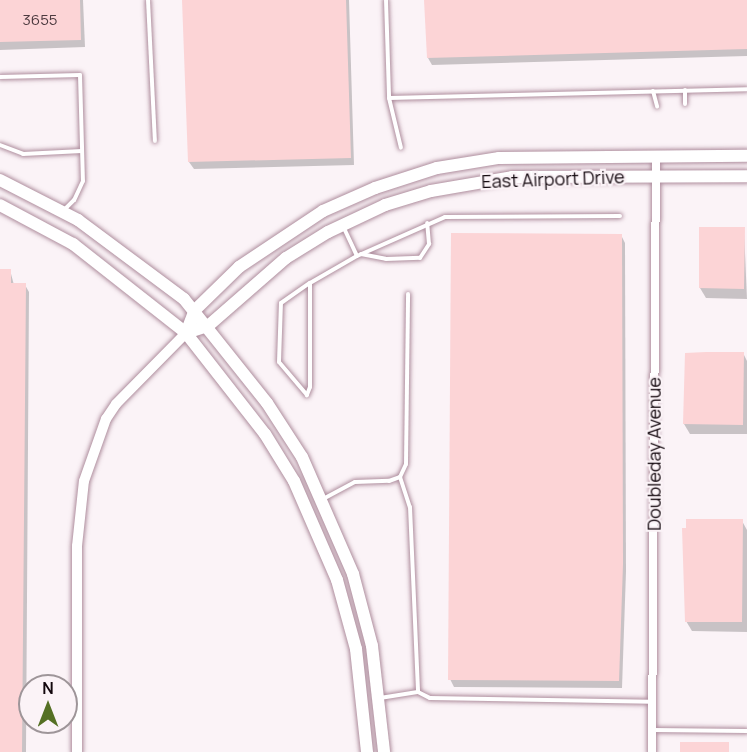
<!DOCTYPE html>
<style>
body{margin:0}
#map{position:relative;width:747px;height:752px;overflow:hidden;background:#fbf3f7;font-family:Manrope,sans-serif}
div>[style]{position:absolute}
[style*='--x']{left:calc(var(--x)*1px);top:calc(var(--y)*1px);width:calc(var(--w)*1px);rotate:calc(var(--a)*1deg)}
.shadow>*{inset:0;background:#0003}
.building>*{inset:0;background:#fcd4d6}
.roads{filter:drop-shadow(0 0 2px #ae8d9d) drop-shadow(0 0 2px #ae8d9d)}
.service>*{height:4px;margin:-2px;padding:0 2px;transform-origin:2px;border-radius:2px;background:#fff}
.minor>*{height:8px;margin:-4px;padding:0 4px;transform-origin:4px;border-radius:4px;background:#fff}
.tertiary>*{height:10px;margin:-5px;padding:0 5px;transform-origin:5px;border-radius:5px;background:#fff}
.secondary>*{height:12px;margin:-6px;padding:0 6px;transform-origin:6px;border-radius:6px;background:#fff}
span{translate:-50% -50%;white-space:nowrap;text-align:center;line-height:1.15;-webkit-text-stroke:4.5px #fbf3f7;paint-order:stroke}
.number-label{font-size:15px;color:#4c3a3f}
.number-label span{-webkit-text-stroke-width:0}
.street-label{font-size:18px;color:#12070d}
.north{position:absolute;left:18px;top:674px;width:60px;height:60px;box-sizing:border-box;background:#fbf3f7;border:2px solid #9e9599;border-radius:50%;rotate:0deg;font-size:16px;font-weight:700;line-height:24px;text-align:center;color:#12070d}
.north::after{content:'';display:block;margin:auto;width:21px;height:27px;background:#557024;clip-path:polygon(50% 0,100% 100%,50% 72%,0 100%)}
</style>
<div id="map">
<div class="shadow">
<div style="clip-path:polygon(0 0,83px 0,85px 47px,0 50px)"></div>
<div style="clip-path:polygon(184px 0,349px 0,354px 165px,194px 169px,189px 162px)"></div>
<div style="clip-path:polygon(426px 0,747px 0,747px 56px,432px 65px,428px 58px)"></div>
<div style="clip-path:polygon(701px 228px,744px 229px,747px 299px,706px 298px,700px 288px)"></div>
<div style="clip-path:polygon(621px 235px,625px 243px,626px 572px,622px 688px,454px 687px,450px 679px)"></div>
<div style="clip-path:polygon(0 270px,10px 270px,14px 285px,25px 285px,29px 292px,26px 752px,0 752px)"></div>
<div style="clip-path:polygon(743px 353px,747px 361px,747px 434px,690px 434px,684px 424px)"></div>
<div style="clip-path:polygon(742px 521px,747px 530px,747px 632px,692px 631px,686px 621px)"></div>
</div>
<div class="building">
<div style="clip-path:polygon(0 0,80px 0,81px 40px,0 42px)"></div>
<div style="clip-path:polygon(182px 0,346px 0,351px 158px,188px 162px)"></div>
<div style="clip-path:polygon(424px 0,747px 0,747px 49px,427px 58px)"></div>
<div style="clip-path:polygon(699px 227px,745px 227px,744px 289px,699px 288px)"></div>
<div style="clip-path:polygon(451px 233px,622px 234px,623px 564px,619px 681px,448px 680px)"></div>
<div style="clip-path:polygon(0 269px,11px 269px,11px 283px,26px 283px,22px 752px,0 752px)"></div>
<div style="clip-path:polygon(706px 352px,744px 352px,743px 425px,683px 424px,685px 353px)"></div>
<div style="clip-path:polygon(686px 519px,743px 519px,742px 622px,685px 622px,682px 528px,686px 528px)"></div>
<div style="clip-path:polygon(680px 742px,729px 742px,729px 752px,680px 752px)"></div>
</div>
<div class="roads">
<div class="service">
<div style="--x:148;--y:0;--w:141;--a:87.2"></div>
<div style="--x:386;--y:0;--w:98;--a:88.2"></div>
<div style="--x:389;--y:98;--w:358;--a:-1.4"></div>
<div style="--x:0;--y:77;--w:80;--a:-1.4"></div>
<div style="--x:80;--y:75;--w:106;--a:88.4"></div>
<div style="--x:83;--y:181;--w:21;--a:115"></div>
<div style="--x:74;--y:200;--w:13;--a:135"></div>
<div style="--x:685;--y:90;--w:14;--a:90"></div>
<div style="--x:653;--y:91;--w:16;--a:75"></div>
<div style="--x:389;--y:98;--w:51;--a:76.5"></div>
<div style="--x:0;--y:145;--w:25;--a:21"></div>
<div style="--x:23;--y:154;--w:59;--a:-2.9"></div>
<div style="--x:343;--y:226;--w:33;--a:65"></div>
<div style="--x:357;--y:256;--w:96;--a:-23.9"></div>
<div style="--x:445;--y:217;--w:175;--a:-0.3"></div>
<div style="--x:361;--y:254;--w:25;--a:11"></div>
<div style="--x:386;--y:259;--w:34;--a:-2"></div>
<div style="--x:420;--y:258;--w:17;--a:-57"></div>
<div style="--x:429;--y:244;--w:21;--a:-95"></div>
<div style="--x:310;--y:283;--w:104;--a:90"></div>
<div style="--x:310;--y:387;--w:9;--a:111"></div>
<div style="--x:307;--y:395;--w:43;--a:-130.3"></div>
<div style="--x:279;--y:362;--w:59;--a:-88.1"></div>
<div style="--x:281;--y:303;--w:35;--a:-35"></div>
<div style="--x:310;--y:283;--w:54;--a:-29.9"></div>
<div style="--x:400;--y:477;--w:32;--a:72"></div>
<div style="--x:410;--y:507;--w:185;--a:87.5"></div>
<div style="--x:323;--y:499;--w:36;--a:-28"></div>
<div style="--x:355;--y:482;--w:34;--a:-2"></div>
<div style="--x:389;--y:481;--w:12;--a:-20"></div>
<div style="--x:400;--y:477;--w:14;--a:-65"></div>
<div style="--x:406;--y:464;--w:170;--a:-89.3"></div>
<div style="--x:380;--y:698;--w:38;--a:-9"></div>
<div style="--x:418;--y:692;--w:13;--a:27"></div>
<div style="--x:430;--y:698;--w:221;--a:1"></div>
<div style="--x:653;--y:730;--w:94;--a:0.6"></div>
</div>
<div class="minor">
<div style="--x:652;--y:752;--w:596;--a:-89.62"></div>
</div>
<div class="tertiary">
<div style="--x:77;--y:752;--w:206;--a:-90"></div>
<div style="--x:77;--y:546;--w:65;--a:-83.9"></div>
<div style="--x:84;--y:481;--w:66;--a:-70.5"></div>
<div style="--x:106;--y:419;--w:18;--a:-56"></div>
<div style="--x:116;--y:404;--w:100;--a:-45.4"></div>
</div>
<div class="secondary">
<div style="--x:0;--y:180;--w:88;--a:27.1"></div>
<div style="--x:78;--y:220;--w:132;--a:36.7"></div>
<div style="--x:184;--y:299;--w:133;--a:51.4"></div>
<div style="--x:267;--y:403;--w:64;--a:57.1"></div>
<div style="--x:302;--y:457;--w:128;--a:66.4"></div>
<div style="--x:353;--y:574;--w:74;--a:75.2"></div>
<div style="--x:372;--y:646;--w:107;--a:83.5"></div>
<div style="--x:0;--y:205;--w:83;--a:28.1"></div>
<div style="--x:73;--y:244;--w:144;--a:38.2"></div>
<div style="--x:186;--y:333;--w:128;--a:52"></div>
<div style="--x:265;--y:434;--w:55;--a:58.3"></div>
<div style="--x:294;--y:481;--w:108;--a:66.5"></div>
<div style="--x:337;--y:580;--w:72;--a:74.6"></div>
<div style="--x:356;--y:649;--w:104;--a:83.9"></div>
<div style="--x:186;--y:333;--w:25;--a:-69"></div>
<div style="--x:195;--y:310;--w:62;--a:-44.3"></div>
<div style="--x:239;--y:267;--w:101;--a:-33.7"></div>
<div style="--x:323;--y:211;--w:57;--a:-23.9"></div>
<div style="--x:375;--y:188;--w:65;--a:-17.9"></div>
<div style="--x:437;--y:168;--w:63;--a:-9.2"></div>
<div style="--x:499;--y:158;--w:248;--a:-0.5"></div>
<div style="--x:186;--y:333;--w:23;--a:-18"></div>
<div style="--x:208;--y:326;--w:103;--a:-41.1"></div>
<div style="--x:286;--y:258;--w:49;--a:-31.8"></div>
<div style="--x:328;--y:232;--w:63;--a:-25.3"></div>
<div style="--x:385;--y:205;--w:48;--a:-16.9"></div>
<div style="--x:431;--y:191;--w:82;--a:-9.8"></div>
<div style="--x:512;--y:177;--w:235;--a:-0.2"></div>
</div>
</div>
<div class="number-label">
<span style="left:40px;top:20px">3655</span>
</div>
<div class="street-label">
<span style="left:553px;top:179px;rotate:-2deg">East Airport Drive</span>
<span style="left:654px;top:454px;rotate:-90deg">Doubleday Avenue</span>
</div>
<div class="north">N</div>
</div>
